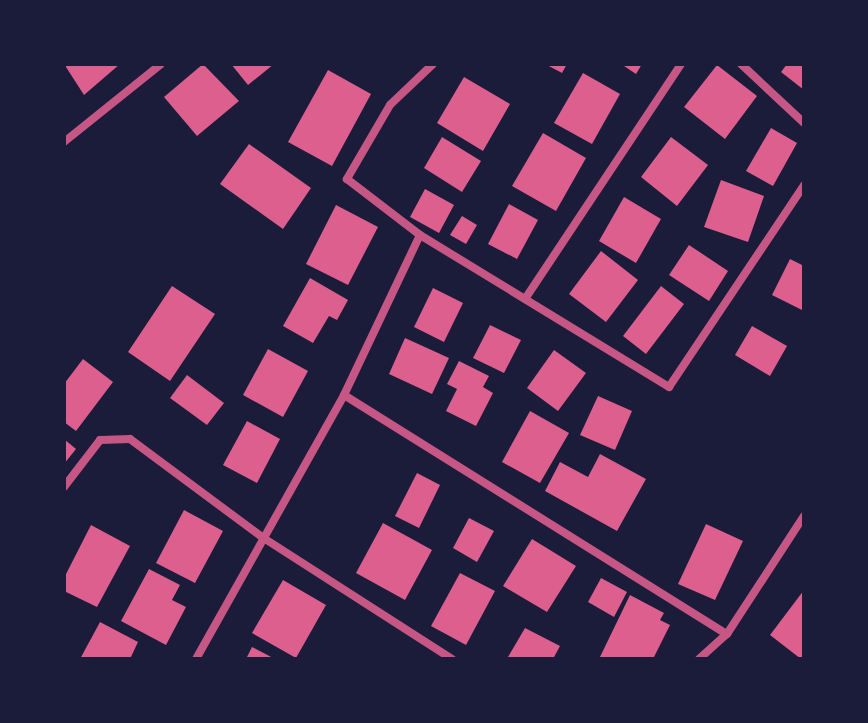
<!DOCTYPE html>
<style>
body{margin:0}
#map{position:relative;width:868px;height:723px;overflow:hidden;background:#1b1b3a;font-family:"Sofia Sans Condensed",sans-serif}
div>[style]{position:absolute}
[style*='--x']{left:calc(var(--x)*1px);top:calc(var(--y)*1px);width:calc(var(--w)*1px);rotate:calc(var(--a)*1deg)}
.building>*{inset:0;background:#dd5f8e}
.minor>*{height:8px;margin:-4px;padding:0 4px;transform-origin:4px;border-radius:4px;background:#c65784}
span{translate:-50% -50%;white-space:nowrap;text-align:center;line-height:1.15;-webkit-text-stroke:8px #1b1b3a;paint-order:stroke}
.frame{position:absolute;inset:0;border:66px solid #1b1b3a;pointer-events:none}
</style>
<div id="map">
<div class="building">
<div style="clip-path:polygon(64px 64px,120px 64px,84px 95px)"></div>
<div style="clip-path:polygon(203px 64px,239px 101px,197px 136px,164px 97px)"></div>
<div style="clip-path:polygon(231px 64px,274px 64px,248px 85px)"></div>
<div style="clip-path:polygon(545px 64px,567px 64px,562px 73px)"></div>
<div style="clip-path:polygon(621px 64px,642px 64px,636px 74px)"></div>
<div style="clip-path:polygon(787px 64px,804px 64px,804px 90px,781px 72px)"></div>
<div style="clip-path:polygon(717px 65px,757px 96px,725px 139px,684px 107px)"></div>
<div style="clip-path:polygon(328px 70px,371px 94px,332px 166px,288px 142px)"></div>
<div style="clip-path:polygon(583px 73px,620px 94px,592px 144px,554px 123px)"></div>
<div style="clip-path:polygon(464px 77px,510px 104px,483px 151px,437px 123px)"></div>
<div style="clip-path:polygon(771px 128px,797px 143px,773px 186px,746px 171px)"></div>
<div style="clip-path:polygon(543px 133px,586px 158px,556px 211px,512px 186px)"></div>
<div style="clip-path:polygon(442px 137px,481px 161px,462px 192px,424px 168px)"></div>
<div style="clip-path:polygon(671px 137px,708px 165px,677px 206px,641px 177px)"></div>
<div style="clip-path:polygon(249px 144px,311px 188px,283px 229px,220px 184px)"></div>
<div style="clip-path:polygon(721px 180px,764px 196px,748px 242px,704px 227px)"></div>
<div style="clip-path:polygon(425px 189px,454px 205px,439px 233px,410px 217px)"></div>
<div style="clip-path:polygon(624px 197px,661px 219px,636px 263px,599px 241px)"></div>
<div style="clip-path:polygon(509px 204px,538px 220px,517px 259px,488px 244px)"></div>
<div style="clip-path:polygon(336px 205px,378px 227px,348px 285px,306px 264px)"></div>
<div style="clip-path:polygon(462px 216px,477px 225px,466px 244px,450px 235px)"></div>
<div style="clip-path:polygon(689px 245px,728px 271px,709px 301px,669px 275px)"></div>
<div style="clip-path:polygon(601px 251px,638px 280px,606px 322px,569px 294px)"></div>
<div style="clip-path:polygon(790px 259px,804px 266px,804px 311px,772px 295px)"></div>
<div style="clip-path:polygon(310px 278px,348px 300px,337px 320px,329px 316px,313px 343px,283px 326px)"></div>
<div style="clip-path:polygon(172px 286px,215px 314px,170px 381px,128px 352px)"></div>
<div style="clip-path:polygon(661px 286px,684px 304px,646px 354px,623px 336px)"></div>
<div style="clip-path:polygon(433px 288px,463px 303px,444px 342px,414px 327px)"></div>
<div style="clip-path:polygon(490px 325px,521px 340px,504px 373px,473px 358px)"></div>
<div style="clip-path:polygon(752px 326px,787px 346px,770px 376px,735px 355px)"></div>
<div style="clip-path:polygon(405px 338px,449px 358px,432px 394px,389px 374px)"></div>
<div style="clip-path:polygon(268px 349px,308px 371px,283px 417px,243px 395px)"></div>
<div style="clip-path:polygon(554px 350px,586px 373px,558px 411px,527px 388px)"></div>
<div style="clip-path:polygon(83px 359px,113px 382px,76px 431px,64px 422px,64px 384px)"></div>
<div style="clip-path:polygon(459px 361px,489px 376px,483px 387px,493px 393px,476px 426px,446px 411px,457px 389px,447px 384px)"></div>
<div style="clip-path:polygon(187px 375px,224px 403px,207px 425px,170px 398px)"></div>
<div style="clip-path:polygon(598px 396px,632px 411px,615px 450px,580px 435px)"></div>
<div style="clip-path:polygon(530px 411px,569px 433px,540px 483px,502px 462px)"></div>
<div style="clip-path:polygon(247px 421px,280px 439px,257px 483px,223px 465px)"></div>
<div style="clip-path:polygon(64px 439px,76px 449px,64px 464px)"></div>
<div style="clip-path:polygon(600px 454px,646px 479px,617px 531px,545px 491px,560px 462px,588px 477px)"></div>
<div style="clip-path:polygon(417px 473px,440px 485px,419px 528px,395px 516px)"></div>
<div style="clip-path:polygon(184px 510px,223px 531px,195px 583px,156px 563px)"></div>
<div style="clip-path:polygon(469px 518px,494px 531px,477px 562px,453px 548px)"></div>
<div style="clip-path:polygon(383px 523px,432px 550px,405px 600px,356px 573px)"></div>
<div style="clip-path:polygon(706px 524px,743px 541px,715px 600px,678px 584px)"></div>
<div style="clip-path:polygon(91px 525px,130px 546px,97px 607px,64px 591px,64px 578px)"></div>
<div style="clip-path:polygon(532px 539px,576px 566px,547px 612px,503px 586px)"></div>
<div style="clip-path:polygon(149px 569px,180px 585px,172px 600px,186px 607px,166px 645px,121px 621px)"></div>
<div style="clip-path:polygon(460px 573px,495px 591px,466px 645px,431px 626px)"></div>
<div style="clip-path:polygon(601px 578px,627px 592px,614px 617px,588px 602px)"></div>
<div style="clip-path:polygon(283px 580px,326px 605px,296px 658px,252px 633px)"></div>
<div style="clip-path:polygon(804px 590px,804px 659px,801px 659px,770px 635px)"></div>
<div style="clip-path:polygon(630px 595px,664px 613px,660px 620px,670px 625px,653px 659px,599px 659px)"></div>
<div style="clip-path:polygon(100px 622px,138px 642px,130px 659px,80px 659px)"></div>
<div style="clip-path:polygon(525px 628px,560px 646px,553px 659px,508px 657px)"></div>
<div style="clip-path:polygon(252px 647px,275px 659px,246px 659px)"></div>
</div>
<div class="minor">
<div style="--x:433;--y:64;--w:59;--a:136.4"></div>
<div style="--x:390;--y:105;--w:86;--a:120.2"></div>
<div style="--x:347;--y:179;--w:92;--a:37.5"></div>
<div style="--x:420;--y:235;--w:292;--a:31.4"></div>
<div style="--x:669;--y:387;--w:243;--a:-56.2"></div>
<div style="--x:741;--y:64;--w:86;--a:43.1"></div>
<div style="--x:64;--y:142;--w:124;--a:-38.8"></div>
<div style="--x:525;--y:299;--w:282;--a:-56.4"></div>
<div style="--x:344;--y:395;--w:451;--a:32"></div>
<div style="--x:64;--y:487;--w:59;--a:-52.5"></div>
<div style="--x:100;--y:440;--w:30;--a:-2"></div>
<div style="--x:130;--y:439;--w:164;--a:36.6"></div>
<div style="--x:262;--y:537;--w:226;--a:32.7"></div>
<div style="--x:196;--y:659;--w:303;--a:-60.7"></div>
<div style="--x:344;--y:395;--w:177;--a:-64.6"></div>
<div style="--x:699;--y:659;--w:38;--a:-42"></div>
<div style="--x:727;--y:634;--w:141;--a:-56.9"></div>
</div>
<div class="frame"></div>
</div>
